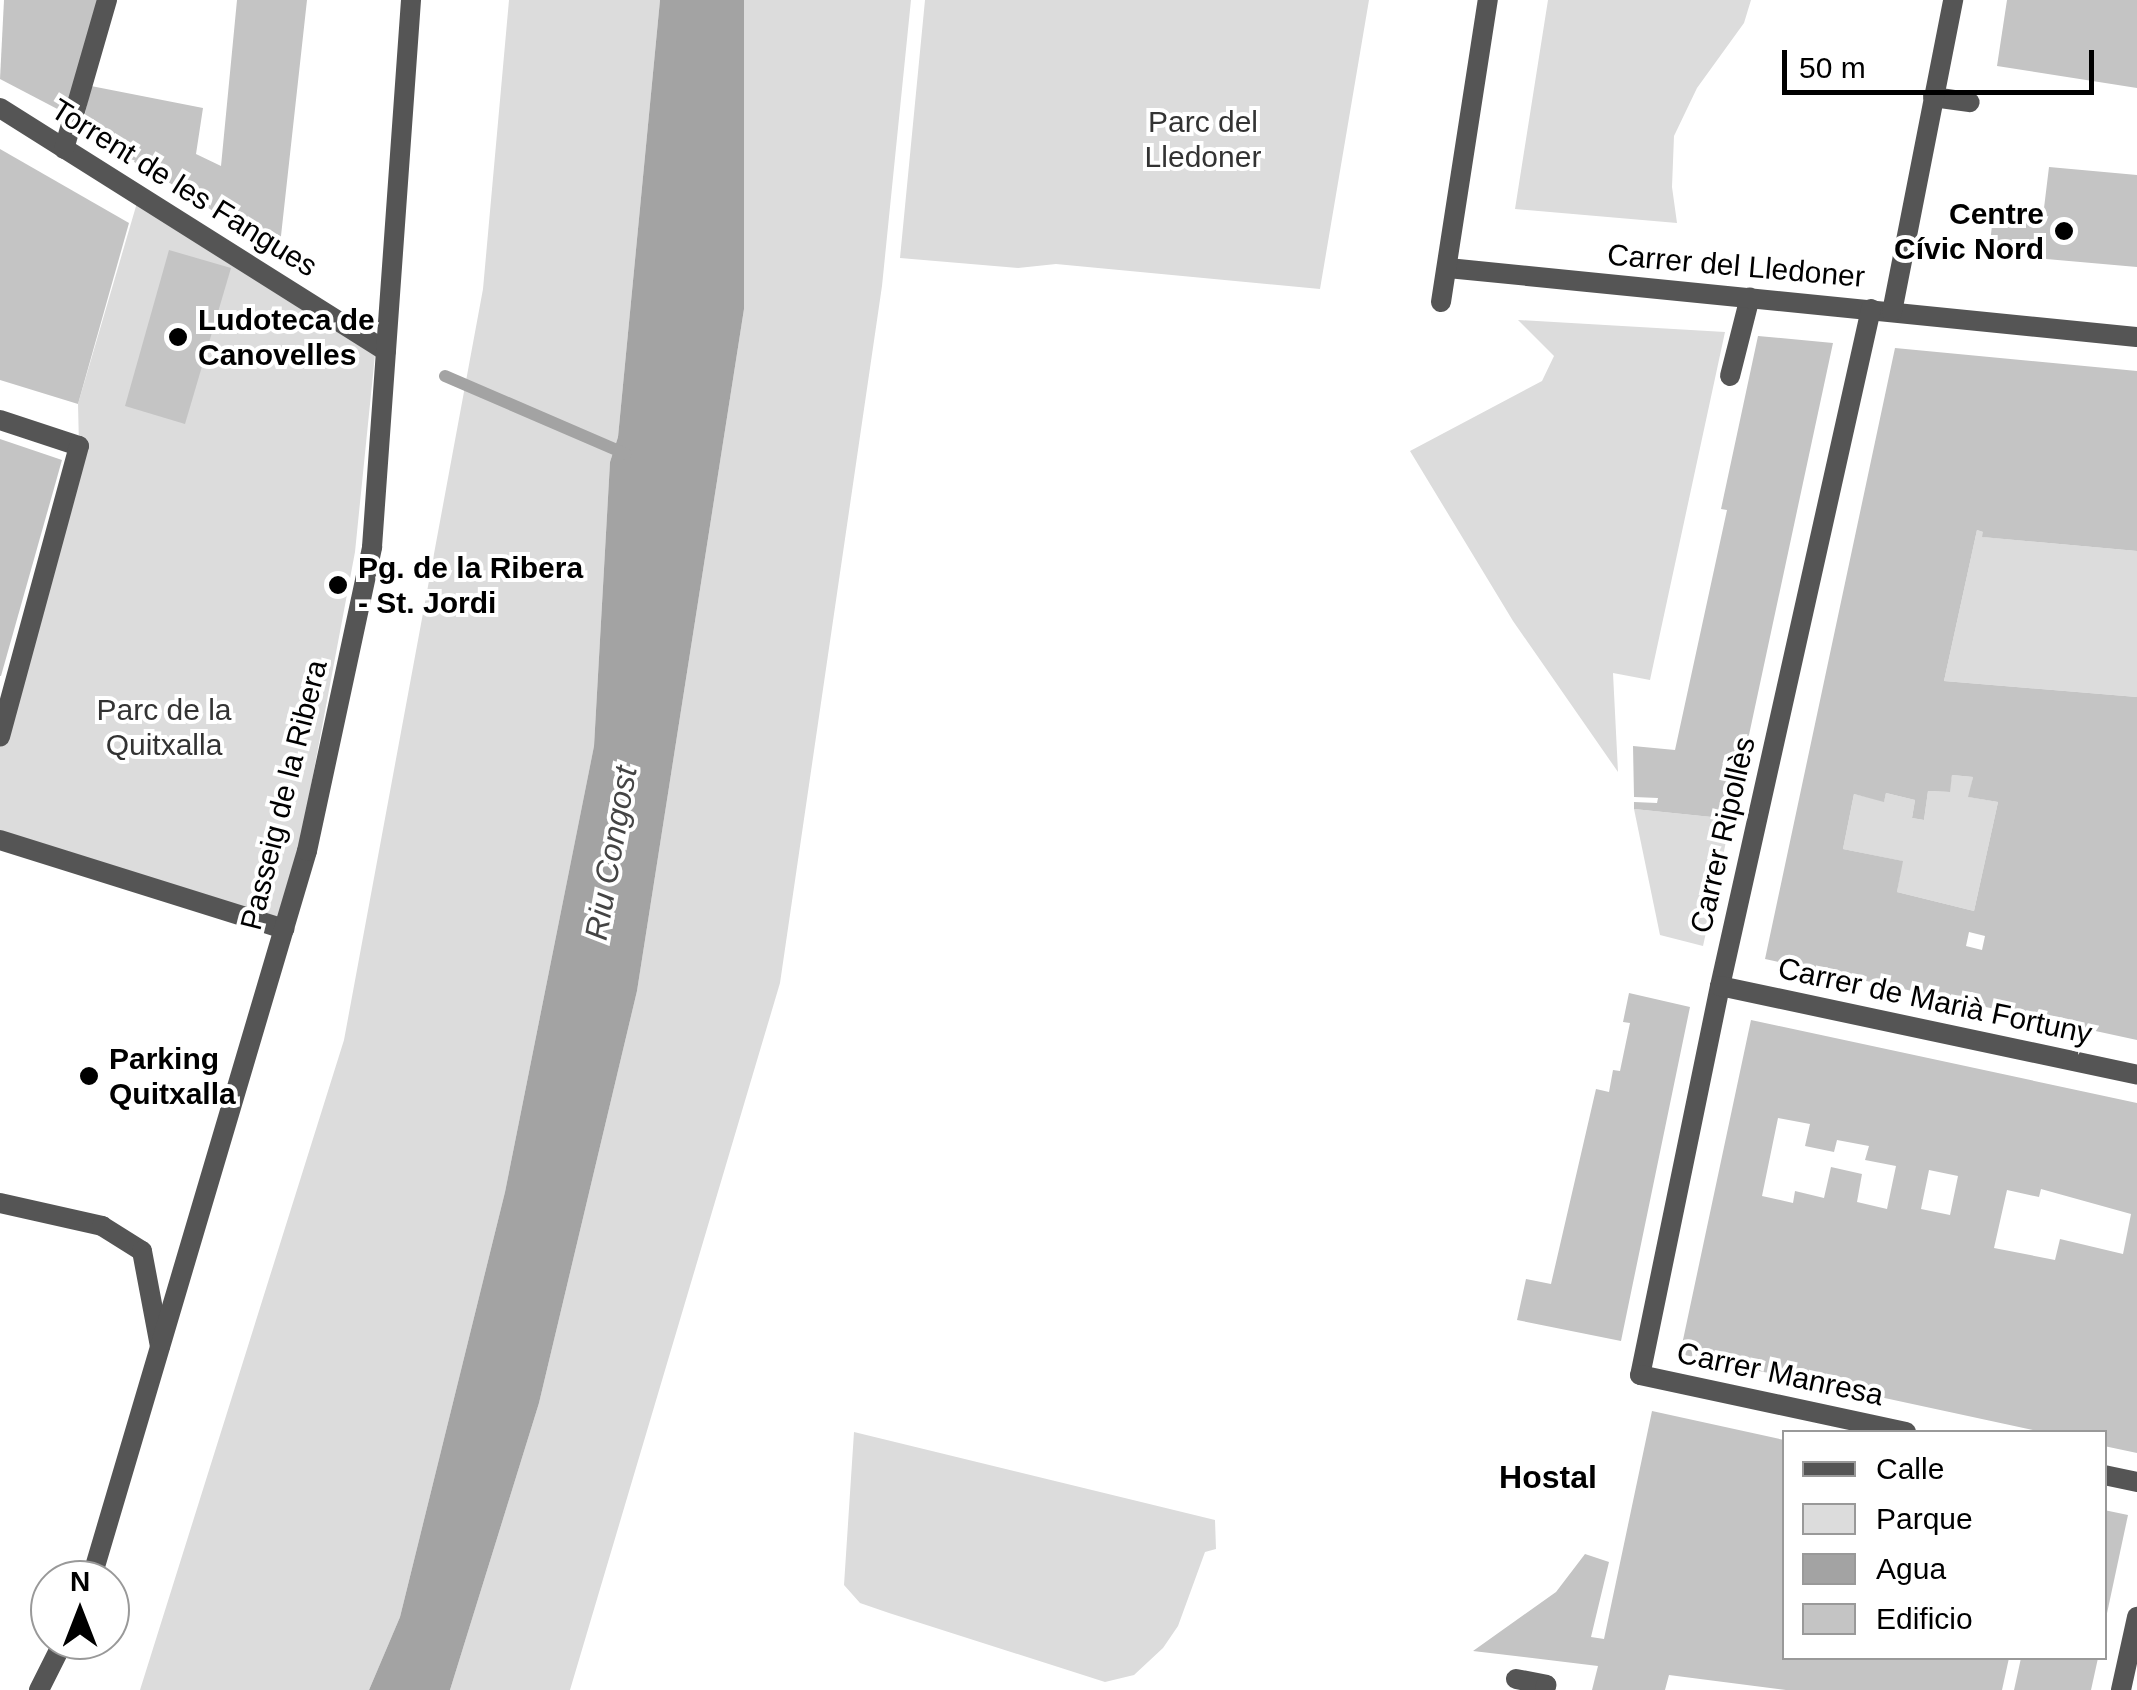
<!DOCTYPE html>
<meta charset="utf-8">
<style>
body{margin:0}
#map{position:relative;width:2137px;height:1690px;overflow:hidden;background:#fff;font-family:Arial,sans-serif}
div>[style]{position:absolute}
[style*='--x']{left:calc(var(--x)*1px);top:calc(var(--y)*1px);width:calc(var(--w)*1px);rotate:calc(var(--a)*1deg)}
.green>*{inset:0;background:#dcdcdc}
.water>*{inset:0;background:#a3a3a3}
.stream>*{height:12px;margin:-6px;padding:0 6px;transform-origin:6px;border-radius:6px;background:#a3a3a3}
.building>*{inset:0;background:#c4c4c4}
.lane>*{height:20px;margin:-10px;padding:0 10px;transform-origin:10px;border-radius:10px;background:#555}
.street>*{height:20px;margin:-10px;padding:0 10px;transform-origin:10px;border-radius:10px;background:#555}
.dots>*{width:28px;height:28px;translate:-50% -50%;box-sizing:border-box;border:5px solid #fff;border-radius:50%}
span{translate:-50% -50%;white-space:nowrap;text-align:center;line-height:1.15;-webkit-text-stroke:8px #fff;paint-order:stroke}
.park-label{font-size:30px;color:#333}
.street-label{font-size:30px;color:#000}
.poi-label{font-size:30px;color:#000;font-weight:700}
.right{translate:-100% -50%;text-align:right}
.left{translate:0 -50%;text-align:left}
.water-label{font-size:32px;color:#444;font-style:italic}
.neighbourhood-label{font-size:32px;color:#000;font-weight:700}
.legend{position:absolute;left:1782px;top:1430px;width:325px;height:230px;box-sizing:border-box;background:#fff;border:2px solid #999;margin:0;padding:12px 18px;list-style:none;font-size:30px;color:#000}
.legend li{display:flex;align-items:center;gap:20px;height:50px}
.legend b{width:50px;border:2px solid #999}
.north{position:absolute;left:30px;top:1560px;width:100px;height:100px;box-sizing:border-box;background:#fff;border:2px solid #999;border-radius:50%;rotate:0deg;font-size:28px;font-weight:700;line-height:40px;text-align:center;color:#000}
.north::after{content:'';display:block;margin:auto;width:35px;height:45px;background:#000;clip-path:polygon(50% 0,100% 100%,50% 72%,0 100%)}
.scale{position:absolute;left:1782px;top:50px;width:312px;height:45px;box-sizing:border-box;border:5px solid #000;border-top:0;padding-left:12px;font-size:30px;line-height:35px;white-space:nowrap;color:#000;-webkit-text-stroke:8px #fff;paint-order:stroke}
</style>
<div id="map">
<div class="green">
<div style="clip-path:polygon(509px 0,660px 0,618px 437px,610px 462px,594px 746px,505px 1192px,400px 1617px,369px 1690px,140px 1690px,344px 1040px,483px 289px)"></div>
<div style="clip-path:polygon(744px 0,911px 0,882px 286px,780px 983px,570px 1690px,450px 1690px,539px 1403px,637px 991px,744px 309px)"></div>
<div style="clip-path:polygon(925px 0,1369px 0,1320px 289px,1056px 264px,1018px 268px,900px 258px)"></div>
<div style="clip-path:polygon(1548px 0,1751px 0,1744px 23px,1697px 88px,1674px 136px,1672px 187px,1677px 223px,1515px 209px)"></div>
<div style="clip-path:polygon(139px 196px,376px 345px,355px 552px,284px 929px,0 840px,0 736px,79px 446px,78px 404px)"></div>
<div style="clip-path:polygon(1518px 320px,1725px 332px,1650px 680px,1613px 673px,1618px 772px,1513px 621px,1410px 451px,1542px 381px,1554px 356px)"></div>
<div style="clip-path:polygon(1977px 530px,1983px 532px,1983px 537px,2137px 551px,2137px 697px,1944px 681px)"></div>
<div style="clip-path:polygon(1952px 775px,1973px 777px,1969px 797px,1998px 802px,1974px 911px,1897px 892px,1902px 861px,1843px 849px,1854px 794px,1884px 801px,1886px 793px,1915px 800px,1912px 818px,1924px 820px,1928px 791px,1949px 792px)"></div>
<div style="clip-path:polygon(1634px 809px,1731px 819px,1703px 946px,1660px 935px)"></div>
<div style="clip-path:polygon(854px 1432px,1215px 1520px,1216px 1549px,1205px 1552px,1178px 1626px,1163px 1648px,1134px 1675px,1105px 1682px,889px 1613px,860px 1603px,844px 1585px)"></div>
</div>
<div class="water">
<div style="clip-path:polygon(660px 0,744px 0,744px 309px,637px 991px,539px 1403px,450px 1690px,369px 1690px,400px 1617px,505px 1192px,594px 746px,610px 462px,618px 437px)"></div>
</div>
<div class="stream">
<div style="--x:445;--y:376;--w:197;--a:23.3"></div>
</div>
<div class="building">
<div style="clip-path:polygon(4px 0,98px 0,65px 113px,0 79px)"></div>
<div style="clip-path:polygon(237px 0,307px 0,279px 254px,159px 176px,81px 132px,91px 86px,203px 108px,196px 154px,221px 166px)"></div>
<div style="clip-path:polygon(2007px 0,2137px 0,2137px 88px,1997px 66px)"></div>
<div style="clip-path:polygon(0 149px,129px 223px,78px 404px,0 380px)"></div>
<div style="clip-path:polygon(2049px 167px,2137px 175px,2137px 267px,1989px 254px,1994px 205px,2044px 208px)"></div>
<div style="clip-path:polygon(169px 250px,231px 268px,185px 424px,125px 406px)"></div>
<div style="clip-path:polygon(1758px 336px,1833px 343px,1731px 819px,1634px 809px,1634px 802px,1657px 803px,1658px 798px,1634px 797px,1633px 746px,1675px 750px,1727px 510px,1721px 509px)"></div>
<div style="clip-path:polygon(evenodd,1895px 348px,2137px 371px,2137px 551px,1982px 537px,1983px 532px,1977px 530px,1944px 681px,2137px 697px,2137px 1040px,1765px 959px,1895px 348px,1952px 775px,1973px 777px,1968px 797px,1998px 802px,1974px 911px,1897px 892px,1903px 861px,1843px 849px,1854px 794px,1884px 802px,1886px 793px,1915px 800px,1912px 818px,1924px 820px,1928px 791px,1950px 792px,1952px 775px,1895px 348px,1969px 932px,1985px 936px,1982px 950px,1966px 946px,1969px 932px)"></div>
<div style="clip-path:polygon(0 439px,62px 460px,1px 676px,0 676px)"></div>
<div style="clip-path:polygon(1629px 993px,1690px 1007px,1621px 1341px,1517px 1320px,1526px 1279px,1551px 1284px,1596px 1089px,1609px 1092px,1613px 1070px,1620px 1071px,1630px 1023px,1623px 1022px)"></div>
<div style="clip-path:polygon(evenodd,1751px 1020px,2137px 1103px,2137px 1453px,2104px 1446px,2104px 1432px,2042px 1432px,1680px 1354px,1751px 1020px,1778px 1118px,1810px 1124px,1805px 1146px,1834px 1152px,1837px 1140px,1869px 1146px,1865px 1160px,1896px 1166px,1887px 1209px,1857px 1202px,1862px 1174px,1831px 1167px,1824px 1198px,1795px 1191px,1793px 1203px,1762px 1196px,1778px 1118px,1751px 1020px,1929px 1170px,1958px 1176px,1950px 1215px,1921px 1209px,1929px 1170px,1751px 1020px,2041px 1189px,2131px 1214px,2123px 1254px,2060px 1239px,2055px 1260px,1994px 1248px,2007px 1190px,2039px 1197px,2041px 1189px)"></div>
<div style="clip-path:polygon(1652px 1411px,1784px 1440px,1784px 1658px,2009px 1658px,2002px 1690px,1786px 1690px,1669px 1675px,1665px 1690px,1592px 1690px,1598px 1666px,1473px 1651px,1556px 1592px,1585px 1554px,1609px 1562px,1591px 1637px,1604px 1639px)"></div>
<div style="clip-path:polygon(2104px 1510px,2128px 1515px,2106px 1618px,2104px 1618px)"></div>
<div style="clip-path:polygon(2021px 1658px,2098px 1658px,2091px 1690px,2014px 1690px)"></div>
</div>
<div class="lane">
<div style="--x:1933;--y:97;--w:37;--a:8"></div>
<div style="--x:1730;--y:376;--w:81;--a:-75.8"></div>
<div style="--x:1516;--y:1679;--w:31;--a:11"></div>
</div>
<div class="street">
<div style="--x:0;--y:108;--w:456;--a:32.2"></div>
<div style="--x:64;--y:149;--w:155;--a:-73.9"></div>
<div style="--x:1448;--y:268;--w:692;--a:5.72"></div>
<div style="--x:1441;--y:302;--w:306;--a:-81.2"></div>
<div style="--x:1871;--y:309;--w:694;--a:102.57"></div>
<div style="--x:1720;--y:986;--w:397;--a:101.6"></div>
<div style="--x:1640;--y:1375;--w:272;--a:12.1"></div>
<div style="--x:1892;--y:312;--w:318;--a:-78.9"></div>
<div style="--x:0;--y:420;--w:83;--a:18.2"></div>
<div style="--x:79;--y:446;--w:301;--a:105.2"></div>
<div style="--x:0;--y:840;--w:298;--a:17.4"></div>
<div style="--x:1720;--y:986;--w:426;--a:12"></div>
<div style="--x:0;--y:1203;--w:105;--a:12.7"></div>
<div style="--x:102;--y:1226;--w:47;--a:32"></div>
<div style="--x:142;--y:1251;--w:97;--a:79.3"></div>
<div style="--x:2104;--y:1475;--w:34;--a:12"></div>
<div style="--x:91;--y:1580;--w:760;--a:-73.5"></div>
<div style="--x:307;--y:851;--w:311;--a:-77.9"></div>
<div style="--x:372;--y:547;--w:548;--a:-85.92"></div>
<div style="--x:39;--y:1690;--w:56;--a:-63.4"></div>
<div style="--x:1545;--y:1690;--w:5;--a:-79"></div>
<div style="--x:2121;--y:1690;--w:75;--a:-77.6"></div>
</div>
<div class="dots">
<div style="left:2064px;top:231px;background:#000"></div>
<div style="left:178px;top:337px;background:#000"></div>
<div style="left:338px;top:585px;background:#000"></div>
<div style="left:89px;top:1076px;background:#000"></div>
</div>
<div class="park-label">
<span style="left:1203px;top:139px">Parc del<br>Lledoner</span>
<span style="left:164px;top:727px">Parc de la<br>Quitxalla</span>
</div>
<div class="street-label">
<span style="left:184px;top:188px;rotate:32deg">Torrent de les Fangues</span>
<span style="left:1736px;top:266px;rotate:5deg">Carrer del Lledoner</span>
<span style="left:284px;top:795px;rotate:-76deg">Passeig de la Ribera</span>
<span style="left:1723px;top:835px;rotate:-77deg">Carrer Ripollès</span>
<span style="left:1935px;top:1001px;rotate:12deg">Carrer de Marià Fortuny</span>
<span style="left:1780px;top:1374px;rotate:12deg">Carrer Manresa</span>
</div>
<div class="poi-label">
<span class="right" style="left:2044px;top:231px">Centre<br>Cívic Nord</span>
<span class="left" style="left:198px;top:337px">Ludoteca de<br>Canovelles</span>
<span class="left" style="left:358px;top:585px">Pg. de la Ribera<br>- St. Jordi</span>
<span class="left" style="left:109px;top:1076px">Parking<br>Quitxalla</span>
</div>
<div class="water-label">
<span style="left:611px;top:853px;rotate:-80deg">Riu Congost</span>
</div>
<div class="neighbourhood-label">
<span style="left:1548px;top:1477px">Hostal</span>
</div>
<ul class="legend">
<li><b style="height:12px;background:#555"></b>Calle</li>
<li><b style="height:28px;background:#dcdcdc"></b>Parque</li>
<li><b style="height:28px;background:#a3a3a3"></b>Agua</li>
<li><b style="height:28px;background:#c4c4c4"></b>Edificio</li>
</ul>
<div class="north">N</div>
<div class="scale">50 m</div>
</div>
